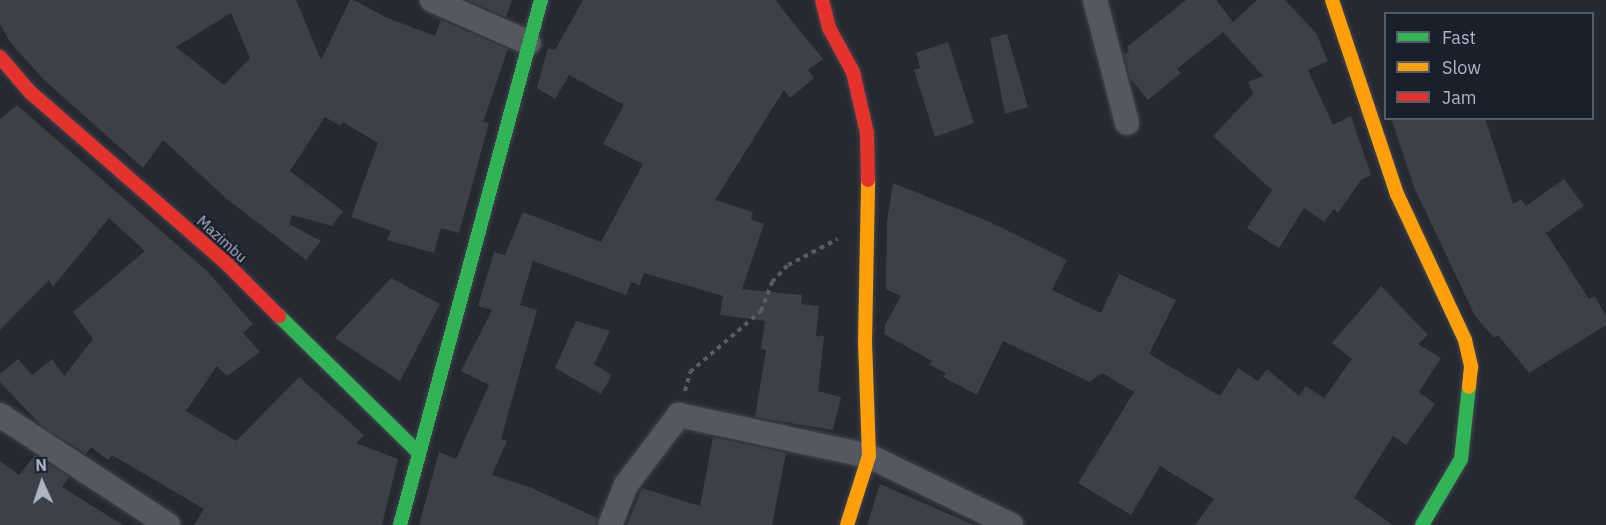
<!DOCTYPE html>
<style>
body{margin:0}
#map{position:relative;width:1606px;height:525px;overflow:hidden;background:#252932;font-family:"IBM Plex Sans",sans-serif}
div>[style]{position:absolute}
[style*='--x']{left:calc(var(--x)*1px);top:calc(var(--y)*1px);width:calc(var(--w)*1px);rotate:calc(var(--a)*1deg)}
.building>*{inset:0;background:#3c4049}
.path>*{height:4px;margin-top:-2px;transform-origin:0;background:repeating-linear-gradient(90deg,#585c64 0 4.5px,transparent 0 9px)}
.roads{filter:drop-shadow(0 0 2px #41444b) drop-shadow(0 0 2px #41444b)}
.street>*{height:24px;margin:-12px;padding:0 12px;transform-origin:12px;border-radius:12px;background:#545860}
.fast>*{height:14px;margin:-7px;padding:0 7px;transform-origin:7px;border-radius:7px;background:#30b455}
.slow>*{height:14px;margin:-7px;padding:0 7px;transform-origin:7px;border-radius:7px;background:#ff9f0a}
.jam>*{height:14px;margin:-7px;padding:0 7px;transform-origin:7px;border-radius:7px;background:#e5322d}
span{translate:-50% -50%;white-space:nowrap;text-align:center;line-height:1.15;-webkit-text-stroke:4.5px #19202c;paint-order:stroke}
.street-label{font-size:15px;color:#adb5c5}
.legend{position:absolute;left:1384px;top:12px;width:210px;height:108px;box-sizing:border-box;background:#19202c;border:2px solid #545c69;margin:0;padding:8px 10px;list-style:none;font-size:18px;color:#adb5c5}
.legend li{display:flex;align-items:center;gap:12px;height:30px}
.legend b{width:30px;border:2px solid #545c69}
.north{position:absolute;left:12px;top:453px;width:60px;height:60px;-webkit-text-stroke:4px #19202c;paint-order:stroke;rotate:357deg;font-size:16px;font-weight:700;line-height:24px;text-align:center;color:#adb5c5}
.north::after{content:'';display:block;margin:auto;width:21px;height:27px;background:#adb5c5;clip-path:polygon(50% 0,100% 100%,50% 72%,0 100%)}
</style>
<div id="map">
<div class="building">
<div style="clip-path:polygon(evenodd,0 0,296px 0,321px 60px,350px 0,354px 0,385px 17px,435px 36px,441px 20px,508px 49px,483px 122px,489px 123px,459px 233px,441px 228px,434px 253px,387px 240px,391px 231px,351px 217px,378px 143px,343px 122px,340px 126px,325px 117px,290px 171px,343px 211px,332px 226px,292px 215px,289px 224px,321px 241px,306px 260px,227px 199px,163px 140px,143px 168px,43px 79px,10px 42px,0 24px,0 0,231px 13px,250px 58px,224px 85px,176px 47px,231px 13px)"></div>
<div style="clip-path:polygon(467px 0,512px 0,506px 17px)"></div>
<div style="clip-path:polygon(583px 0,775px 0,823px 59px,808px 70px,814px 78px,790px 98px,784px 90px,715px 200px,753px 212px,751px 219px,764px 224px,742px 289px,802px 295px,801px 304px,819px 306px,816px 336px,824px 336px,818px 391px,841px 397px,833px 430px,755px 417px,766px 350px,761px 349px,765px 321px,720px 315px,723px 296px,644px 273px,640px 285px,631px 282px,626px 295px,533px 261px,520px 305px,537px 310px,501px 439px,507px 441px,492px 475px,532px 488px,597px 518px,596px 525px,419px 525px,439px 452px,456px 459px,489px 385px,461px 371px,492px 310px,478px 306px,494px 252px,505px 255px,523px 212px,601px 242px,643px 164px,603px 144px,624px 105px,569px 75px,555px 99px,537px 88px,548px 48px,555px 50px)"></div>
<div style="clip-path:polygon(1186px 0,1216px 0,1233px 22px,1257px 0,1285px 0,1316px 33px,1328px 61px,1308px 70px,1333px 125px,1351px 116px,1371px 175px,1361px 180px,1338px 213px,1334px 209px,1324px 222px,1304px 208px,1279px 248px,1247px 228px,1272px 190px,1213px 136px,1253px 94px,1248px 82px,1263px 76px,1223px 32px,1177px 69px,1181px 73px,1148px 100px,1130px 78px,1124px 55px,1129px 51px,1127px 47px)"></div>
<div style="clip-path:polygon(1007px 34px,1028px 107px,1005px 114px,990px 38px)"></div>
<div style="clip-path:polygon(948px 42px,974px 123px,935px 137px,914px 70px,920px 68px,916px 53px)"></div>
<div style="clip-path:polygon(17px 105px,207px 271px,253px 324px,243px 333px,260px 352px,227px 376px,217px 366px,186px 411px,236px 441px,299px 377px,364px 435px,356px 443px,398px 459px,382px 525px,194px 525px,204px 509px,112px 455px,108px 460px,91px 447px,86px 454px,42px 426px,0 382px,0 374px,18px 359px,32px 375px,52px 359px,64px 376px,93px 339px,73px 312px,145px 251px,109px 218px,53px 287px,49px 280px,0 330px,0 119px)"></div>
<div style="clip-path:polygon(1391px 118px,1485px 118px,1513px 204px,1521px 199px,1526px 206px,1564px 179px,1584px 206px,1546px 233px,1589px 299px,1595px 296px,1606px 316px,1606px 325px,1529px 373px,1498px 335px,1494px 338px,1475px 316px,1414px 187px)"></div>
<div style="clip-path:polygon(893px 183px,988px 221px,1067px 260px,1052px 290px,1101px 313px,1119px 274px,1176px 300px,1149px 354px,1220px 396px,1238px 368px,1258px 381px,1267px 369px,1299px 396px,1306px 386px,1324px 398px,1352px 359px,1332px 343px,1381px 286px,1428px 335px,1418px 344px,1441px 358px,1419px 392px,1435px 404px,1406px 445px,1393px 436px,1354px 498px,1393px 525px,1195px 525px,1214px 499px,1160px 466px,1131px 515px,1078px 483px,1134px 392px,1102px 373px,1090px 382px,1003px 341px,977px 395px,943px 377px,946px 373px,930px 365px,932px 361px,884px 334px,885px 325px,901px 296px,886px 289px,887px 221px)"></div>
<div style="clip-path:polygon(391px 278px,440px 304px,400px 381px,335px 338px)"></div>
<div style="clip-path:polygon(576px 321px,610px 331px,594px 364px,612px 375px,601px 394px,555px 368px)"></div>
<div style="clip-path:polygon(713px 437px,786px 453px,772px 525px,627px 525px,642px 488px,700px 506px)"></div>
<div style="clip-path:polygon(35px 455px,69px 477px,62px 487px,123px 525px,0 525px,0 461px,19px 475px)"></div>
<div style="clip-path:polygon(880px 484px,974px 525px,867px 525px)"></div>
</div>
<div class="path">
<div style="--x:685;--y:391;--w:20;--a:-75"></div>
<div style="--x:690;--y:372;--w:94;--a:-40.7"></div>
<div style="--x:761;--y:311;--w:31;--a:-69"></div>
<div style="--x:772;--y:282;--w:23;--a:-47"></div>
<div style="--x:788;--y:265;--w:56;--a:-27.5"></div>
</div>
<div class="roads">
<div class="street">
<div style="--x:432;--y:0;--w:106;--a:23.9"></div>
<div style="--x:1095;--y:0;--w:127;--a:75.4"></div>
<div style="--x:0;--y:415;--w:201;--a:33.2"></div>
<div style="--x:610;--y:525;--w:43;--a:-68.2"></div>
<div style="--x:626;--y:485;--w:88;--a:-52.9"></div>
<div style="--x:679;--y:415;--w:194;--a:12.2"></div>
<div style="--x:869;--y:456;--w:158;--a:25.9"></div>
</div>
<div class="fast">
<div style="--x:279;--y:316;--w:193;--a:44.4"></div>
<div style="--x:400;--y:525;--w:544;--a:-74.97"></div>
<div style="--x:1422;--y:525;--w:77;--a:-59.4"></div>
<div style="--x:1461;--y:459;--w:72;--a:-83.7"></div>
</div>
<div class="slow">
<div style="--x:1332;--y:0;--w:205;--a:71.5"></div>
<div style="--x:1397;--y:194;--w:161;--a:65"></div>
<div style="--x:1465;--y:340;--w:28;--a:77"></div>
<div style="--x:1471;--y:367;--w:20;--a:96"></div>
<div style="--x:847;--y:525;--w:72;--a:-72.3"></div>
<div style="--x:869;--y:456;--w:114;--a:-92"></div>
<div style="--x:865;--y:342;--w:162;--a:-88.9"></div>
</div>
<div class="jam">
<div style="--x:822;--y:0;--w:29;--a:76"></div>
<div style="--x:829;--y:28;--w:50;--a:61.4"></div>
<div style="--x:853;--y:72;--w:63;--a:77.1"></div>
<div style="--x:867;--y:133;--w:47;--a:88.8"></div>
<div style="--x:0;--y:57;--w:46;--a:49.4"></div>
<div style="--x:30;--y:92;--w:257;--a:41.1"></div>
<div style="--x:224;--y:261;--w:78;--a:45"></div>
</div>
</div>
<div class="street-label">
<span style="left:222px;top:239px;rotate:42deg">Mazimbu</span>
</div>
<ul class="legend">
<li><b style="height:8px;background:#30b455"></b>Fast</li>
<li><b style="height:8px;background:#ff9f0a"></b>Slow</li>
<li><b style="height:8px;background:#e5322d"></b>Jam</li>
</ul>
<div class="north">N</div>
</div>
